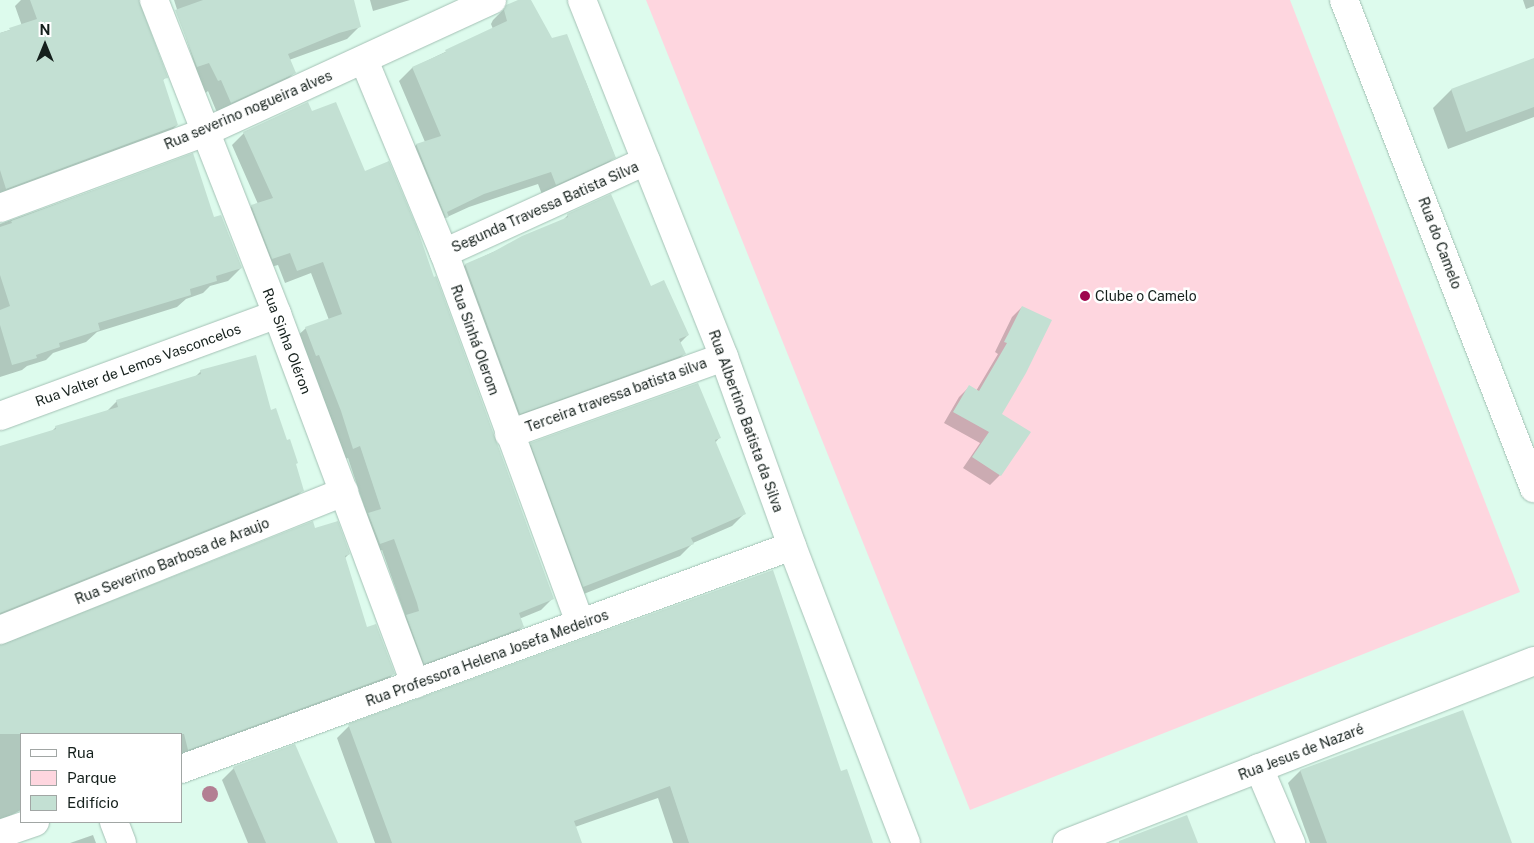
<!DOCTYPE html>
<meta charset="utf-8">
<style>
body{margin:0}
#map{position:relative;width:1534px;height:843px;overflow:hidden;background:#ddfbed;font-family:"Public Sans",sans-serif}
div>[style]{position:absolute}
[style*='--x']{left:calc(var(--x)*1px);top:calc(var(--y)*1px);width:calc(var(--w)*1px);rotate:calc(var(--a)*1deg)}
.green>*{inset:0;background:#fed6df}
.shadow>*{inset:0;background:#0003}
.building>*{inset:0;background:#c3e0d3}
.roads{filter:drop-shadow(0 0 1px #a4c1b5) drop-shadow(0 0 1px #a4c1b5)}
.minor>*{height:28px;margin:-14px;padding:0 14px;transform-origin:14px;border-radius:14px;background:#fff}
.trees>*{width:16px;height:16px;margin:-8px;border-radius:50%;background:#b37f93}
.dots>*{width:14px;height:14px;translate:-50% -50%;box-sizing:border-box;border:2px solid #fff;border-radius:50%}
span{translate:-50% -50%;white-space:nowrap;text-align:center;line-height:1.15;-webkit-text-stroke:5px #fff;paint-order:stroke}
.street-label{font-size:14px;color:#15201c}
.poi-label{font-size:14px;color:#15201c}
.left{translate:0 -50%;text-align:left}
.legend{position:absolute;left:20px;top:733px;width:162px;height:90px;box-sizing:border-box;background:#fff;border:1px solid #a1a6a4;margin:0;padding:6px 9px;list-style:none;font-size:15px;color:#15201c}
.legend li{display:flex;align-items:center;gap:10px;height:25px}
.legend b{width:25px;border:1px solid #a1a6a4}
.north{position:absolute;left:20px;top:20px;width:50px;height:50px;-webkit-text-stroke:4px #fff;paint-order:stroke;rotate:0deg;font-size:14px;font-weight:700;line-height:20px;text-align:center;color:#15201c}
.north::after{content:'';display:block;margin:auto;width:18px;height:22px;background:#15201c;clip-path:polygon(50% 0,100% 100%,50% 72%,0 100%)}
</style>
<div id="map">
<div class="green">
<div style="clip-path:polygon(646px 0,1290px 0,1520px 592px,970px 810px)"></div>
</div>
<div class="shadow">
<div style="clip-path:polygon(21px 0,137px 0,166px 77px,162px 81px,177px 125px,164px 138px,0 198px,0 33px,22px 26px,15px 6px)"></div>
<div style="clip-path:polygon(174px 0,353px 0,360px 26px,347px 39px,289px 60px,294px 73px,282px 85px,218px 115px,208px 91px,204px 94px)"></div>
<div style="clip-path:polygon(370px 0,410px 0,373px 11px)"></div>
<div style="clip-path:polygon(521px 0,529px 0,551px 40px,583px 81px,585px 80px,615px 157px,601px 170px,543px 197px,538px 184px,469px 207px,445px 218px,434px 230px,403px 159px,416px 145px,425px 142px,399px 81px,412px 68px,493px 29px,491px 24px,493px 20px,507px 6px)"></div>
<div style="clip-path:polygon(1523px 0,1534px 0,1534px 6px,1526px 9px)"></div>
<div style="clip-path:polygon(1534px 59px,1534px 117px,1448px 149px,1433px 108px,1451px 90px)"></div>
<div style="clip-path:polygon(311px 113px,364px 172px,553px 598px,541px 610px,519px 619px,522px 627px,510px 639px,412px 675px,394px 628px,405px 615px,382px 550px,367px 555px,356px 526px,367px 515px,348px 458px,341px 460px,293px 340px,306px 328px,329px 320px,311px 273px,285px 283px,278px 265px,260px 270px,240px 218px,252px 206px,258px 204px,232px 145px,244px 133px)"></div>
<div style="clip-path:polygon(192px 155px,213px 219px,241px 268px,228px 281px,210px 286px,203px 293px,186px 299px,177px 307px,97px 332px,86px 342px,53px 353px,46px 360px,27px 366px,22px 370px,0 377px,0 224px)"></div>
<div style="clip-path:polygon(568px 215px,651px 287px,688px 335px,680px 343px,684px 354px,672px 366px,507px 425px,453px 278px,465px 265px,563px 220px)"></div>
<div style="clip-path:polygon(1022px 307px,1000px 414px,1029px 433px,1000px 475px,990px 485px,963px 468px,980px 443px,944px 423px,959px 397px,969px 387px,976px 391px,998px 354px,995px 352px,1012px 317px)"></div>
<div style="clip-path:polygon(201px 371px,270px 412px,295px 465px,302px 491px,290px 503px,0 620px,0 448px,51px 432px,56px 427px,105px 413px,117px 401px,194px 378px)"></div>
<div style="clip-path:polygon(720px 437px,715px 443px,744px 514px,732px 526px,693px 543px,680px 556px,571px 599px,519px 457px,531px 444px)"></div>
<div style="clip-path:polygon(314px 530px,349px 554px,345px 558px,366px 628px,393px 674px,381px 687px,181px 759px,181px 734px,21px 734px,21px 810px,0 821px,0 646px)"></div>
<div style="clip-path:polygon(1462px 711px,1510px 843px,1310px 843px,1288px 783px,1300px 771px)"></div>
<div style="clip-path:polygon(349px 726px,840px 773px,872px 843px,673px 843px,658px 798px,575px 827px,581px 843px,375px 843px,337px 738px)"></div>
<div style="clip-path:polygon(234px 768px,334px 843px,248px 843px,222px 780px)"></div>
<div style="clip-path:polygon(93px 835px,96px 843px,70px 843px)"></div>
</div>
<div class="building">
<div style="clip-path:polygon(30px 0,139px 0,168px 78px,163px 79px,178px 125px,6px 189px,0 170px,0 33px,10px 30px,9px 28px,37px 19px)"></div>
<div style="clip-path:polygon(203px 0,354px 0,361px 27px,339px 33px,288px 54px,296px 73px,231px 103px,221px 80px,218px 81px,209px 63px,197px 67px,175px 10px)"></div>
<div style="clip-path:polygon(518px 0,531px 0,552px 38px,567px 34px,616px 158px,556px 185px,551px 172px,484px 194px,447px 212px,449px 217px,446px 218px,416px 144px,441px 136px,412px 67px,446px 52px,445px 50px,507px 21px,504px 10px,506px 5px)"></div>
<div style="clip-path:polygon(1534px 58px,1534px 107px,1466px 132px,1451px 89px)"></div>
<div style="clip-path:polygon(308px 102px,312px 111px,336px 102px,365px 171px,389px 161px,417px 228px,434px 277px,436px 276px,554px 599px,519px 613px,524px 627px,424px 664px,406px 615px,419px 611px,417px 603px,394px 539px,380px 544px,368px 513px,381px 509px,360px 446px,353px 449px,341px 411px,319px 355px,316px 356px,305px 327px,342px 314px,323px 262px,297px 271px,290px 253px,272px 259px,251px 205px,273px 198px,243px 132px)"></div>
<div style="clip-path:polygon(193px 153px,214px 217px,221px 215px,242px 268px,216px 276px,217px 281px,190px 289px,191px 295px,98px 323px,100px 330px,59px 343px,60px 347px,36px 355px,37px 358px,12px 365px,0 325px,0 310px,10px 306px,0 275px,0 227px,12px 223px,11px 221px)"></div>
<div style="clip-path:polygon(611px 194px,651px 286px,664px 280px,689px 335px,679px 339px,686px 354px,520px 414px,465px 264px,493px 252px,522px 236px,568px 217px,567px 214px)"></div>
<div style="clip-path:polygon(1022px 306px,1052px 320px,1026px 373px,1002px 414px,1031px 432px,1001px 476px,972px 457px,989px 432px,953px 412px,969px 385px,979px 391px,1007px 343px,1004px 342px)"></div>
<div style="clip-path:polygon(256px 355px,271px 410px,276px 408px,287px 440px,290px 439px,298px 463px,296px 464px,304px 491px,0 613px,0 446px,56px 429px,55px 426px,118px 407px,116px 400px,201px 374px,200px 370px)"></div>
<div style="clip-path:polygon(698px 383px,721px 438px,715px 440px,746px 514px,691px 538px,694px 544px,583px 587px,530px 443px)"></div>
<div style="clip-path:polygon(313px 521px,315px 528px,338px 521px,350px 554px,345px 556px,367px 627px,376px 624px,395px 674px,188px 750px,184px 734px,0 734px,0 645px)"></div>
<div style="clip-path:polygon(773px 570px,841px 771px,847px 769px,873px 843px,689px 843px,670px 786px,574px 821px,582px 843px,392px 843px,348px 724px)"></div>
<div style="clip-path:polygon(1463px 710px,1512px 843px,1327px 843px,1300px 770px)"></div>
<div style="clip-path:polygon(295px 744px,338px 843px,266px 843px,233px 767px)"></div>
<div style="clip-path:polygon(1187px 815px,1198px 843px,1119px 843px,1119px 841px)"></div>
</div>
<div class="roads">
<div class="minor">
<div style="--x:154;--y:0;--w:337;--a:68.6"></div>
<div style="--x:277;--y:314;--w:395;--a:69.5"></div>
<div style="--x:582;--y:0;--w:384;--a:68.3"></div>
<div style="--x:724;--y:357;--w:201;--a:70.2"></div>
<div style="--x:792;--y:546;--w:318;--a:69"></div>
<div style="--x:1344;--y:0;--w:524;--a:68.73"></div>
<div style="--x:364;--y:60;--w:209;--a:67.5"></div>
<div style="--x:444;--y:253;--w:394;--a:69.8"></div>
<div style="--x:0;--y:208;--w:219;--a:-20.3"></div>
<div style="--x:205;--y:132;--w:316;--a:-24.7"></div>
<div style="--x:444;--y:253;--w:222;--a:-24.5"></div>
<div style="--x:0;--y:416;--w:295;--a:-20.2"></div>
<div style="--x:509;--y:434;--w:228;--a:-19.7"></div>
<div style="--x:0;--y:630;--w:371;--a:-21.9"></div>
<div style="--x:1259;--y:768;--w:82;--a:66.9"></div>
<div style="--x:181;--y:769;--w:650;--a:-20.05"></div>
<div style="--x:114;--y:822;--w:22;--a:69"></div>
<div style="--x:0;--y:834;--w:37;--a:-19"></div>
<div style="--x:1067;--y:843;--w:501;--a:-21.29"></div>
</div>
</div>
<div class="trees">
<div style="left:210px;top:794px"></div>
</div>
<div class="dots">
<div style="left:1085px;top:296px;background:#9e064d"></div>
</div>
<div class="street-label">
<span style="left:248px;top:110px;rotate:-23deg">Rua severino nogueira alves</span>
<span style="left:545px;top:207px;rotate:-24deg">Segunda Travessa Batista Silva</span>
<span style="left:1440px;top:243px;rotate:69deg">Rua do Camelo</span>
<span style="left:475px;top:340px;rotate:70deg">Rua Sinhá Olerom</span>
<span style="left:287px;top:341px;rotate:69deg">Rua Sinha Oléron</span>
<span style="left:138px;top:365px;rotate:-20deg">Rua Valter de Lemos Vasconcelos</span>
<span style="left:616px;top:395px;rotate:-20deg">Terceira travessa batista silva</span>
<span style="left:746px;top:421px;rotate:70deg">Rua Albertino Batista da Silva</span>
<span style="left:172px;top:561px;rotate:-22deg">Rua Severino Barbosa de Araujo</span>
<span style="left:487px;top:658px;rotate:-20deg">Rua Professora Helena Josefa Medeiros</span>
<span style="left:1301px;top:752px;rotate:-21deg">Rua Jesus de Nazaré</span>
</div>
<div class="poi-label">
<span class="left" style="left:1095px;top:296px">Clube o Camelo</span>
</div>
<ul class="legend">
<li><b style="height:6px;background:#fff"></b>Rua</li>
<li><b style="height:14px;background:#fed6df"></b>Parque</li>
<li><b style="height:14px;background:#c3e0d3"></b>Edifício</li>
</ul>
<div class="north">N</div>
</div>
